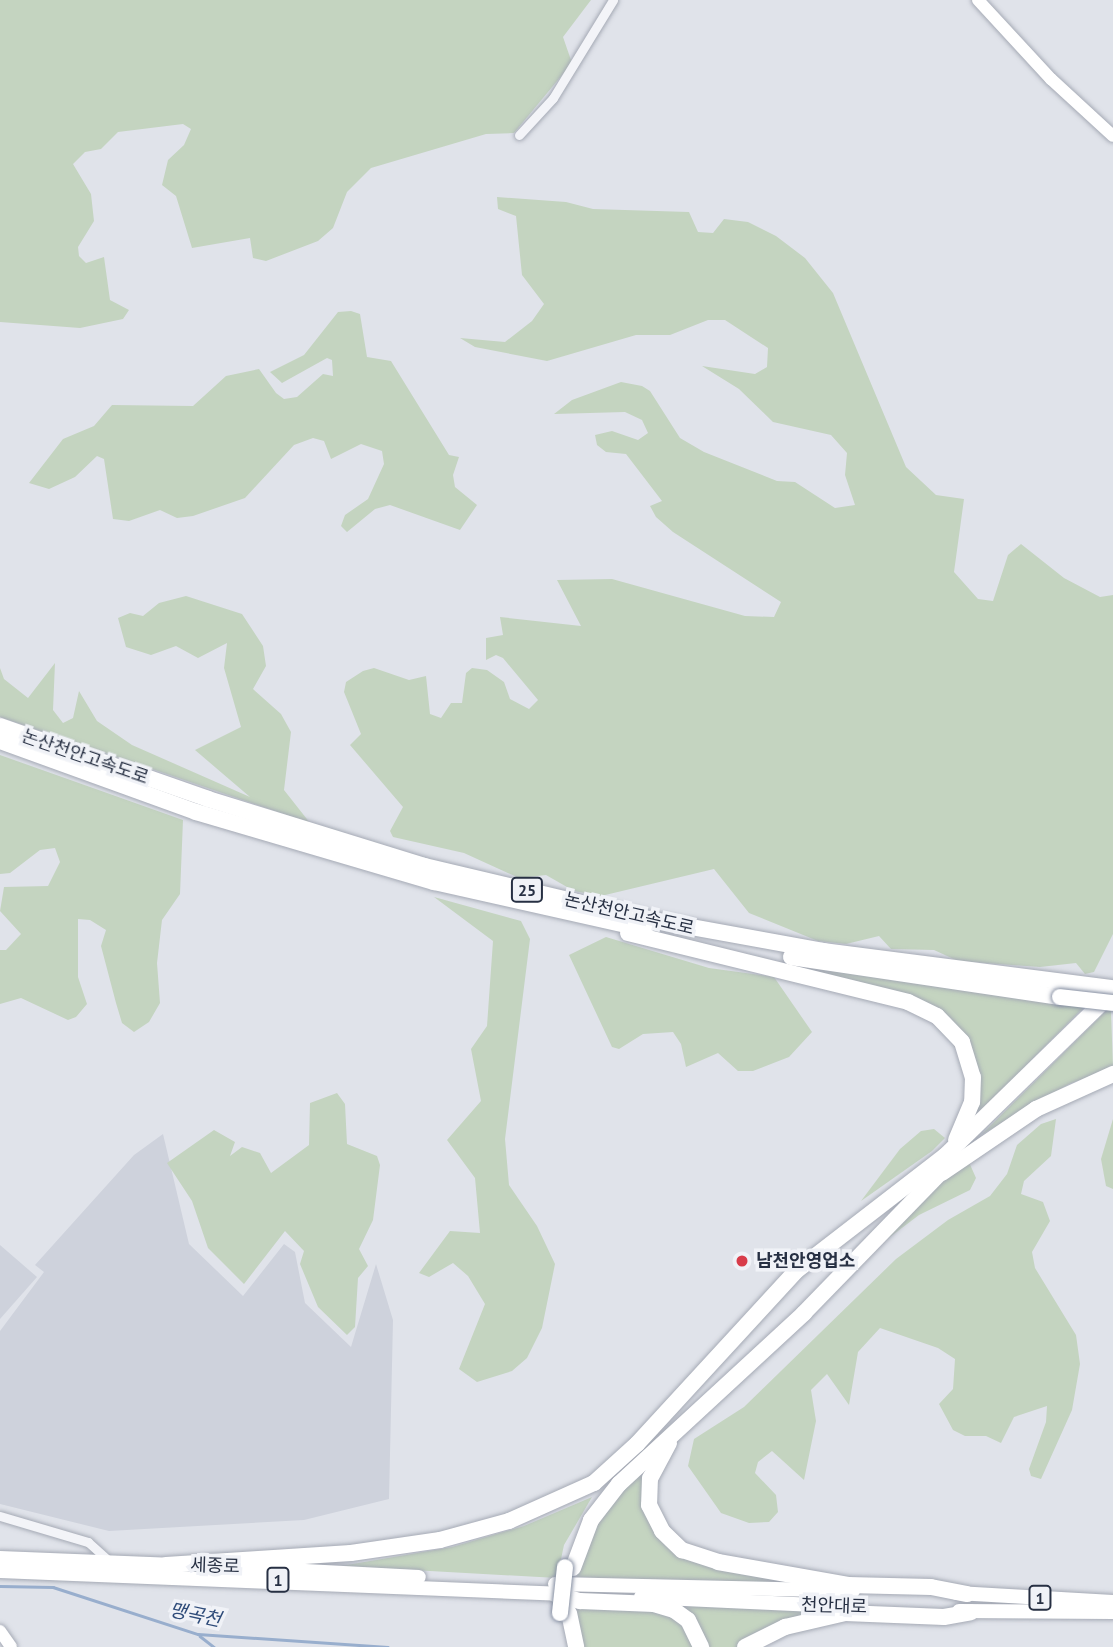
<!DOCTYPE html>
<meta charset="utf-8">
<style>
body{margin:0}
#map{position:relative;width:1113px;height:1647px;overflow:hidden;background:#e0e3ea;font-family:"PT Sans","Noto Sans KR",sans-serif}
div>[style]{position:absolute}
[style*='--x']{left:calc(var(--x)*1px);top:calc(var(--y)*1px);width:calc(var(--w)*1px);rotate:calc(var(--a)*1deg)}
.built>*{inset:0;background:#ced2dc}
.green>*{inset:0;background:#c4d4c0}
.stream>*{height:2.5px;margin:-1.25px;padding:0 1.25px;transform-origin:1.25px;border-radius:1.25px;background:#98aecd}
.roads{filter:drop-shadow(0 0 2px #a5aab5) drop-shadow(0 0 2px #a5aab5)}
.street>*{height:9px;margin:-4.5px;padding:0 4.5px;transform-origin:4.5px;border-radius:4.5px;background:#f3f4f8}
.secondary>*{height:12px;margin:-6px;padding:0 6px;transform-origin:6px;border-radius:6px;background:#fff}
.primary>*{height:14px;margin:-7px;padding:0 7px;transform-origin:7px;border-radius:7px;background:#fff}
.highway>*{height:16px;margin:-8px;padding:0 8px;transform-origin:8px;border-radius:8px;background:#fff}
.bridges{filter:drop-shadow(0 0 2px #868fa2) drop-shadow(0 0 2px #868fa2)}
.highway-bridge>*{height:16px;margin:-8px;padding:0 8px;transform-origin:8px;border-radius:8px;background:#fff}
.dots>*{width:19px;height:19px;translate:-50% -50%;box-sizing:border-box;border:4px solid #f0f2f7;border-radius:50%}
span{translate:-50% -50%;white-space:nowrap;text-align:center;line-height:1.15;-webkit-text-stroke:7px #f0f2f7;paint-order:stroke}
.shield-label span{padding:2px 5px;background:#f0f2f7;border:2px solid;border-radius:5px;-webkit-text-stroke-width:0}
.shield-label{font-size:16px;color:#273043;font-weight:700}
.street-label{font-size:18px;color:#273043}
.poi-label{font-size:18px;color:#273043;font-weight:700}
.left{translate:0 -50%;text-align:left}
.water-label{font-size:19px;color:#2e4b79;font-style:italic}
</style>
<div id="map">
<div class="built">
<div style="clip-path:polygon(163px 1134px,189px 1244px,243px 1296px,284px 1244px,295px 1252px,305px 1303px,351px 1347px,376px 1264px,393px 1320px,389px 1499px,304px 1520px,109px 1531px,0 1504px,0 1331px,44px 1272px,35px 1265px,134px 1155px)"></div>
<div style="clip-path:polygon(0 1245px,37px 1277px,0 1319px)"></div>
</div>
<div class="green">
<div style="clip-path:polygon(0 0,591px 0,563px 37px,572px 63px,514px 133px,486px 134px,371px 168px,347px 192px,333px 228px,318px 241px,266px 261px,253px 258px,250px 238px,192px 248px,176px 196px,162px 185px,168px 160px,184px 145px,191px 129px,183px 124px,118px 132px,101px 149px,85px 152px,73px 164px,91px 194px,94px 221px,78px 247px,79px 256px,86px 263px,104px 257px,110px 300px,129px 310px,123px 319px,80px 328px,0 322px)"></div>
<div style="clip-path:polygon(497px 197px,566px 202px,593px 209px,689px 212px,698px 232px,713px 233px,724px 219px,748px 222px,776px 236px,805px 258px,833px 293px,906px 467px,936px 495px,964px 499px,954px 572px,978px 599px,993px 601px,1008px 555px,1021px 544px,1064px 578px,1100px 597px,1113px 595px,1113px 934px,1094px 972px,1085px 974px,1076px 963px,1040px 967px,958px 961px,934px 950px,891px 949px,879px 936px,846px 944px,818px 941px,749px 913px,714px 869px,601px 896px,574px 891px,546px 875px,519px 878px,464px 853px,393px 837px,390px 831px,403px 807px,350px 745px,361px 734px,344px 692px,346px 682px,363px 671px,374px 668px,409px 680px,426px 676px,430px 714px,441px 718px,451px 703px,462px 703px,466px 673px,472px 668px,487px 670px,504px 682px,510px 699px,529px 709px,538px 700px,503px 658px,496px 655px,486px 660px,486px 638px,503px 635px,500px 617px,581px 626px,557px 580px,612px 579px,745px 616px,774px 617px,781px 602px,673px 532px,656px 517px,650px 506px,662px 501px,626px 454px,606px 452px,597px 445px,595px 435px,612px 431px,638px 440px,648px 433px,642px 420px,625px 412px,554px 414px,572px 400px,621px 382px,642px 386px,650px 391px,680px 438px,704px 452px,777px 481px,795px 482px,835px 508px,855px 505px,845px 475px,847px 453px,831px 435px,773px 422px,739px 389px,702px 366px,755px 374px,767px 367px,768px 348px,725px 320px,708px 320px,670px 335px,636px 335px,547px 361px,475px 347px,460px 338px,505px 342px,532px 321px,544px 304px,522px 275px,516px 216px,498px 209px)"></div>
<div style="clip-path:polygon(351px 311px,360px 314px,367px 357px,391px 361px,449px 455px,459px 457px,453px 475px,455px 487px,477px 505px,460px 530px,390px 505px,375px 509px,347px 532px,341px 526px,345px 515px,368px 499px,384px 464px,382px 451px,361px 444px,331px 459px,324px 441px,313px 438px,294px 445px,245px 498px,193px 516px,177px 518px,160px 510px,129px 521px,113px 519px,104px 459px,97px 456px,75px 477px,49px 489px,29px 483px,63px 439px,94px 426px,112px 405px,193px 406px,226px 376px,259px 369px,276px 393px,284px 399px,297px 397px,323px 374px,333px 376px,332px 360px,327px 358px,282px 383px,270px 372px,304px 355px,338px 312px)"></div>
<div style="clip-path:polygon(186px 596px,242px 614px,263px 646px,266px 666px,253px 689px,281px 714px,291px 732px,284px 790px,310px 823px,0 717px,0 668px,4px 679px,28px 698px,55px 663px,53px 710px,63px 723px,73px 718px,79px 691px,97px 721px,132px 745px,250px 797px,195px 750px,241px 727px,224px 668px,227px 643px,198px 658px,176px 646px,151px 655px,126px 647px,118px 618px,130px 613px,143px 616px,159px 603px)"></div>
<div style="clip-path:polygon(0 755px,183px 820px,180px 894px,162px 920px,157px 963px,160px 1003px,149px 1022px,134px 1032px,122px 1023px,116px 1003px,101px 946px,106px 930px,90px 920px,78px 919px,78px 977px,87px 1004px,76px 1017px,68px 1020px,21px 998px,0 1004px,0 950px,6px 950px,21px 934px,0 911px,4px 887px,48px 886px,60px 862px,55px 848px,40px 850px,10px 873px,0 874px)"></div>
<div style="clip-path:polygon(434px 897px,521px 921px,530px 939px,505px 1139px,509px 1185px,537px 1226px,555px 1264px,542px 1328px,527px 1358px,512px 1371px,477px 1382px,459px 1369px,485px 1304px,468px 1276px,453px 1263px,429px 1277px,419px 1273px,450px 1231px,480px 1233px,475px 1178px,447px 1140px,481px 1101px,471px 1049px,487px 1026px,493px 941px)"></div>
<div style="clip-path:polygon(606px 937px,709px 968px,774px 977px,812px 1032px,789px 1057px,753px 1071px,738px 1071px,718px 1053px,686px 1067px,681px 1044px,673px 1032px,643px 1034px,619px 1049px,612px 1047px,569px 955px)"></div>
<div style="clip-path:polygon(732px 956px,881px 978px,1084px 1007px,968px 1124px,977px 1099px,943px 1015px)"></div>
<div style="clip-path:polygon(1107px 1010px,1111px 1011px,1113px 1068px,1069px 1084px,981px 1135px)"></div>
<div style="clip-path:polygon(337px 1093px,345px 1104px,347px 1144px,377px 1156px,380px 1165px,373px 1220px,359px 1249px,368px 1266px,358px 1278px,355px 1327px,347px 1335px,318px 1307px,300px 1264px,304px 1251px,285px 1231px,244px 1284px,208px 1248px,192px 1201px,167px 1163px,214px 1130px,235px 1142px,230px 1156px,242px 1147px,260px 1153px,271px 1173px,309px 1145px,310px 1103px)"></div>
<div style="clip-path:polygon(1056px 1119px,1051px 1156px,1024px 1181px,1021px 1194px,1043px 1202px,1050px 1221px,1032px 1252px,1035px 1268px,1076px 1335px,1080px 1364px,1072px 1410px,1041px 1479px,1031px 1476px,1029px 1469px,1046px 1422px,1047px 1406px,1014px 1417px,1001px 1443px,986px 1436px,965px 1436px,953px 1430px,939px 1404px,953px 1389px,955px 1359px,938px 1348px,880px 1328px,858px 1352px,849px 1405px,827px 1374px,811px 1390px,816px 1421px,804px 1480px,772px 1451px,758px 1462px,755px 1473px,776px 1495px,778px 1512px,769px 1522px,749px 1523px,721px 1513px,688px 1466px,694px 1439px,744px 1407px,896px 1259px,948px 1220px,990px 1196px,1007px 1174px,1017px 1145px,1041px 1124px)"></div>
<div style="clip-path:polygon(1113px 1119px,1113px 1189px,1106px 1186px,1101px 1159px)"></div>
<div style="clip-path:polygon(934px 1129px,945px 1138px,932px 1151px,861px 1201px,900px 1149px,921px 1131px)"></div>
<div style="clip-path:polygon(968px 1160px,976px 1178px,970px 1190px,919px 1215px,886px 1240px,909px 1211px)"></div>
<div style="clip-path:polygon(648px 1464px,646px 1481px,667px 1542px,838px 1590px,577px 1577px,582px 1549px,606px 1508px)"></div>
<div style="clip-path:polygon(592px 1497px,564px 1545px,557px 1578px,341px 1566px,452px 1547px,524px 1526px)"></div>
<div style="clip-path:polygon(667px 1604px,823px 1611px,739px 1647px,705px 1647px)"></div>
<div style="clip-path:polygon(574px 1606px,662px 1612px,679px 1620px,695px 1647px,580px 1647px)"></div>
</div>
<div class="stream">
<div style="--x:0;--y:1586;--w:53;--a:1.1"></div>
<div style="--x:53;--y:1587;--w:152;--a:18"></div>
<div style="--x:198;--y:1634;--w:190;--a:3.9"></div>
<div style="--x:200;--y:1636;--w:18;--a:38"></div>
</div>
<div class="roads">
<div class="street">
<div style="--x:519;--y:135;--w:50;--a:-47.4"></div>
<div style="--x:553;--y:98;--w:115;--a:-58.5"></div>
<div style="--x:0;--y:1516;--w:92;--a:16.5"></div>
<div style="--x:88;--y:1542;--w:28;--a:42"></div>
</div>
<div class="secondary">
<div style="--x:978;--y:0;--w:108;--a:47.3"></div>
<div style="--x:1051;--y:79;--w:84;--a:42.6"></div>
<div style="--x:0;--y:1631;--w:19;--a:55"></div>
</div>
<div class="primary">
<div style="--x:0;--y:1558;--w:175;--a:2.3"></div>
<div style="--x:230;--y:1567;--w:189;--a:3"></div>
<div style="--x:0;--y:1571;--w:565;--a:2.33"></div>
<div style="--x:555;--y:1584;--w:298;--a:1.3"></div>
<div style="--x:957;--y:1593;--w:156;--a:3.3"></div>
<div style="--x:641;--y:1597;--w:218;--a:2.6"></div>
<div style="--x:959;--y:1611;--w:154;--a:0.4"></div>
</div>
<div class="highway">
<div style="--x:0;--y:726;--w:220;--a:19.3"></div>
<div style="--x:208;--y:799;--w:226;--a:17.2"></div>
<div style="--x:424;--y:866;--w:235;--a:13.3"></div>
<div style="--x:653;--y:920;--w:173;--a:10.3"></div>
<div style="--x:823;--y:951;--w:292;--a:7.3"></div>
<div style="--x:0;--y:741;--w:208;--a:19.9"></div>
<div style="--x:196;--y:812;--w:248;--a:16.4"></div>
<div style="--x:434;--y:882;--w:216;--a:12.6"></div>
<div style="--x:628;--y:933;--w:288;--a:13.8"></div>
<div style="--x:908;--y:1002;--w:32;--a:26"></div>
<div style="--x:937;--y:1016;--w:36;--a:46"></div>
<div style="--x:962;--y:1042;--w:37;--a:73"></div>
<div style="--x:973;--y:1077;--w:25;--a:92"></div>
<div style="--x:972;--y:1102;--w:41;--a:112.8"></div>
<div style="--x:791;--y:957;--w:272;--a:8.5"></div>
<div style="--x:942;--y:1173;--w:114;--a:-34.2"></div>
<div style="--x:1036;--y:1109;--w:85;--a:-24.4"></div>
<div style="--x:669;--y:1443;--w:40;--a:118"></div>
<div style="--x:650;--y:1478;--w:27;--a:92"></div>
<div style="--x:649;--y:1505;--w:29;--a:63"></div>
<div style="--x:662;--y:1531;--w:28;--a:44"></div>
<div style="--x:682;--y:1550;--w:38;--a:18"></div>
<div style="--x:718;--y:1562;--w:132;--a:10"></div>
<div style="--x:848;--y:1585;--w:83;--a:1.4"></div>
<div style="--x:931;--y:1587;--w:37;--a:11"></div>
<div style="--x:166;--y:1565;--w:185;--a:-3.7"></div>
<div style="--x:351;--y:1553;--w:90;--a:-8.3"></div>
<div style="--x:440;--y:1540;--w:72;--a:-15.4"></div>
<div style="--x:509;--y:1521;--w:93;--a:-24.1"></div>
<div style="--x:594;--y:1483;--w:58;--a:-42.2"></div>
<div style="--x:637;--y:1444;--w:235;--a:-47.4"></div>
<div style="--x:796;--y:1271;--w:188;--a:-37.7"></div>
<div style="--x:945;--y:1156;--w:235;--a:-44.3"></div>
<div style="--x:573;--y:1568;--w:51;--a:-69.4"></div>
<div style="--x:591;--y:1520;--w:46;--a:-52.1"></div>
<div style="--x:619;--y:1484;--w:252;--a:-42.7"></div>
<div style="--x:804;--y:1313;--w:208;--a:-45.8"></div>
<div style="--x:555;--y:1594;--w:26;--a:16"></div>
<div style="--x:580;--y:1601;--w:74;--a:2.3"></div>
<div style="--x:654;--y:1604;--w:21;--a:17"></div>
<div style="--x:674;--y:1610;--w:17;--a:36"></div>
<div style="--x:688;--y:1620;--w:30;--a:64"></div>
<div style="--x:569;--y:1613;--w:35;--a:78"></div>
<div style="--x:745;--y:1647;--w:45;--a:-26.6"></div>
<div style="--x:785;--y:1627;--w:62;--a:-13.1"></div>
<div style="--x:845;--y:1613;--w:99;--a:2.3"></div>
<div style="--x:944;--y:1617;--w:27;--a:-10"></div>
</div>
</div>
<div class="bridges">
<div class="highway-bridge">
<div style="--x:1060;--y:997;--w:53;--a:6.5"></div>
<div style="--x:560;--y:1613;--w:46;--a:-83.8"></div>
</div>
</div>
<div class="dots">
<div style="left:742px;top:1261px;background:#d83c4a"></div>
</div>
<div class="shield-label">
<span style="left:527px;top:890px">25</span>
<span style="left:278px;top:1580px">1</span>
<span style="left:1040px;top:1598px">1</span>
</div>
<div class="street-label">
<span style="left:85px;top:757px;rotate:19deg">논산천안고속도로</span>
<span style="left:629px;top:914px;rotate:13deg">논산천안고속도로</span>
<span style="left:215px;top:1566px;rotate:2deg">세종로</span>
<span style="left:834px;top:1606px;rotate:2deg">천안대로</span>
</div>
<div class="poi-label">
<span class="left" style="left:756px;top:1261px">남천안영업소</span>
</div>
<div class="water-label">
<span style="left:195px;top:1615px;rotate:12deg">맹곡천</span>
</div>
</div>
